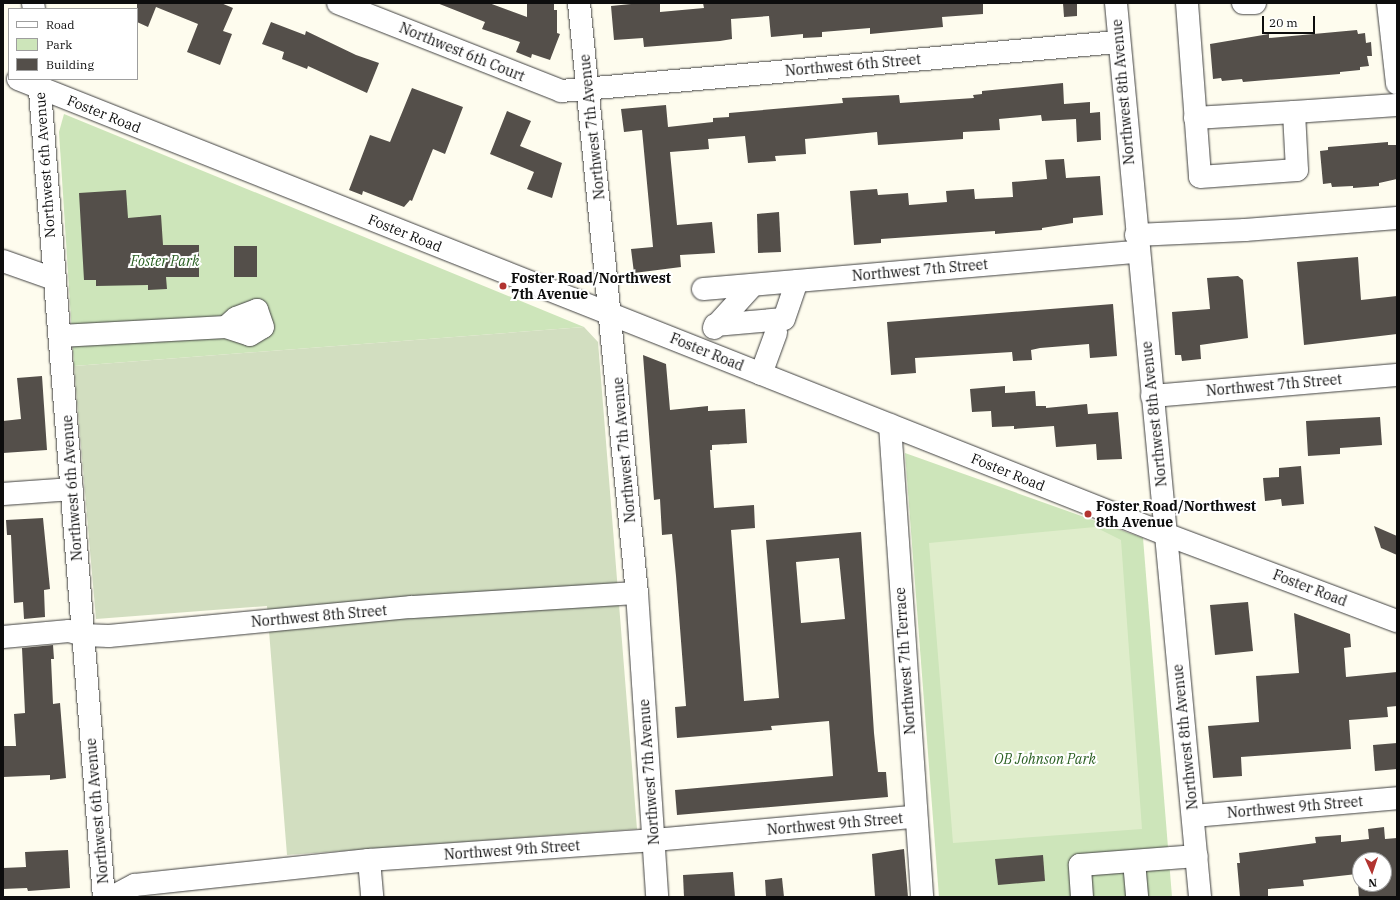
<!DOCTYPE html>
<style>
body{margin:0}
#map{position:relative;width:1400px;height:900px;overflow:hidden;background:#fefcee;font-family:"IBM Plex Serif",serif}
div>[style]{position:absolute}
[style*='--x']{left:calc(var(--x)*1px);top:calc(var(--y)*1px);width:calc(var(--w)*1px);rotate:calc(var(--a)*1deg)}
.green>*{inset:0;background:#cde5ba}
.cemetery>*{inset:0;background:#d2dec0}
.pitch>*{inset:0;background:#dfedcb}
.building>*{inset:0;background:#544f4a}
.roads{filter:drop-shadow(0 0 1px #404040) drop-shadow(0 0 1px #404040)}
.minor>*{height:22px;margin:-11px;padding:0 11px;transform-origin:11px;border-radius:11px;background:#fff}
.dots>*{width:11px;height:11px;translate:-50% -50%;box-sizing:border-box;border:2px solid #fff;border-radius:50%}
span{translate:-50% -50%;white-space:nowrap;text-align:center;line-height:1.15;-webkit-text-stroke:4px #fff;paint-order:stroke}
.street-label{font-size:14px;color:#0d0d0d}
.park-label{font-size:14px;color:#2a5f22;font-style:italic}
.poi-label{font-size:14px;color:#0d0d0d;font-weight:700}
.left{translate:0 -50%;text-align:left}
.frame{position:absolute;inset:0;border:4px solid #0d0d0d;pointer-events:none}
.legend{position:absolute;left:8px;top:8px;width:130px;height:72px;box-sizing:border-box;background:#fff;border:1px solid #9e9e9e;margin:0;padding:5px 7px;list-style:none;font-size:12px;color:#0d0d0d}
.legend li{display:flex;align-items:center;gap:8px;height:20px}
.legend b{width:20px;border:1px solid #9e9e9e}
.north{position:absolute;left:1352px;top:852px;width:40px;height:40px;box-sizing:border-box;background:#fff;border:1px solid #9e9e9e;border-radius:50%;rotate:177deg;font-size:11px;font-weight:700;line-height:16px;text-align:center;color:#0d0d0d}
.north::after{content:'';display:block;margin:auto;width:14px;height:18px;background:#b23430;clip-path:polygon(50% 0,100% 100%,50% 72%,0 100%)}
.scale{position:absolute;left:1262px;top:16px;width:53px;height:18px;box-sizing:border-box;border:2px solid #0d0d0d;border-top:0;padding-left:5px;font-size:12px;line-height:14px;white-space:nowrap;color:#0d0d0d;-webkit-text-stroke:3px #fff;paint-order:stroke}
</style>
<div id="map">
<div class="green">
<div style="clip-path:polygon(64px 114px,584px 327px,74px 366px,59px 132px)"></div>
<div style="clip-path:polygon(905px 453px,1143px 538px,1172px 897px,939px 897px)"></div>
</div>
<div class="cemetery">
<div style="clip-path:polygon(584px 327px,598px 342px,637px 829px,287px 855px,267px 606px,96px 619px,74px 366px)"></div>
</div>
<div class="pitch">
<div style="clip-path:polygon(1095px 527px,1121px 540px,1142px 829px,953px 843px,929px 543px)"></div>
</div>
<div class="building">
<div style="clip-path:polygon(137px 3px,221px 3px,233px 8px,223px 31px,232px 34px,220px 65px,187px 52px,198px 24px,156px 7px,148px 27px,137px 22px)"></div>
<div style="clip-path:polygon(437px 3px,489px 3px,527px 17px,527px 3px,554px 3px,554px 10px,557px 10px,557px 33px,560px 34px,550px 60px,532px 54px,531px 58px,516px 52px,520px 42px,482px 29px,485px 22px)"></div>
<div style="clip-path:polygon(641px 3px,660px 3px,660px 12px,704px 8px,703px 3px,983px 3px,983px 14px,942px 17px,943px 27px,870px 34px,870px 28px,822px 32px,822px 37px,803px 38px,803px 34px,771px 37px,769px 16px,731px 19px,732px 39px,720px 41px,644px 47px,643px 38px,614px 40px,611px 6px)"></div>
<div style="clip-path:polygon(1063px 3px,1077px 3px,1077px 16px,1064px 17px)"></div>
<div style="clip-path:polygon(271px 22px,305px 35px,306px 31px,356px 55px,379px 63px,367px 93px,308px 66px,307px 69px,282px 59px,284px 52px,262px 44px)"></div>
<div style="clip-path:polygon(1357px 30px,1358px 34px,1365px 33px,1366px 43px,1371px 42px,1372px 56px,1367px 56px,1369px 66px,1360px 67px,1360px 70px,1340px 72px,1340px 74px,1243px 82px,1242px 79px,1222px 81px,1221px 78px,1213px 79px,1210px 44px,1269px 34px,1269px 38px)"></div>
<div style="clip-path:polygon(1063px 83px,1064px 104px,1090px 102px,1090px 113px,1100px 112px,1101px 140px,1077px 142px,1076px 119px,1042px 121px,1041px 115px,999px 119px,1000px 130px,963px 132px,963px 139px,878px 145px,877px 132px,805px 139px,806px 154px,775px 156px,776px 161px,748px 163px,745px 136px,708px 139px,709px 149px,670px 152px,677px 225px,712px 222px,715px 253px,680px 255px,681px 267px,634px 273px,631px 249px,653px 247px,642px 130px,624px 132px,621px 109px,666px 105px,668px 127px,713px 122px,713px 118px,729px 117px,729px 113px,843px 103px,842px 98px,899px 95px,900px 103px,974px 98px,973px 95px,982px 94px,982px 91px)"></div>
<div style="clip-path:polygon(412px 88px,463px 107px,445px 154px,433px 149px,412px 201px,410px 200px,404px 207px,363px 191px,362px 195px,349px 190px,370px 135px,390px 142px)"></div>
<div style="clip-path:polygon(507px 111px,531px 121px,520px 146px,562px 163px,552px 198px,527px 189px,534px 172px,490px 154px)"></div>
<div style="clip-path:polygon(1388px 142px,1388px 145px,1397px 145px,1397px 179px,1379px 183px,1379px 186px,1353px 188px,1353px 186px,1332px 187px,1331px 183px,1323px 184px,1320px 151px,1328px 150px,1328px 147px)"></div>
<div style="clip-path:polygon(1064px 159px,1066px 178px,1100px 176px,1103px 215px,1073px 218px,1073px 223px,1042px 228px,1042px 230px,995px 234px,995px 231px,881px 239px,881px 243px,854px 245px,850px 191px,877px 189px,878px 195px,908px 193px,909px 205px,947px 202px,946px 191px,974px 189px,975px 199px,1013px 197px,1012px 182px,1047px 179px,1045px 160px)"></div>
<div style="clip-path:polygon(126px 190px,128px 218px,161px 215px,163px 245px,199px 245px,199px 277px,166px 277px,167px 289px,148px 290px,148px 285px,96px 286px,96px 280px,84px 280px,79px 193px)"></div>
<div style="clip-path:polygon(779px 212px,781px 252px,758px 253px,757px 214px)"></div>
<div style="clip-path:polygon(234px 246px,257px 246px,257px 277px,234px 277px)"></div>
<div style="clip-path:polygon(1358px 257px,1361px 300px,1397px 296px,1397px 334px,1304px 345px,1297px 262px)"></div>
<div style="clip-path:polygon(1238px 276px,1243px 280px,1248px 338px,1200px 345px,1201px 359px,1182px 361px,1181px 355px,1175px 355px,1172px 312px,1210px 309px,1207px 278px)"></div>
<div style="clip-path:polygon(1113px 304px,1117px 356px,1090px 358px,1089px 344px,1040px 348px,1031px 350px,1032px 360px,1013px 361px,1012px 352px,915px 358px,916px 373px,891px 375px,887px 322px)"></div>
<div style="clip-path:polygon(evenodd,643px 355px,666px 364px,670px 410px,708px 406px,708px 411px,745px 409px,747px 443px,712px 445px,712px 450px,710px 450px,714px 508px,754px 505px,755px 528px,731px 530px,744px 701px,779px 698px,766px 540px,861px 532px,874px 733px,878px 772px,886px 772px,888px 797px,677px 815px,675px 790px,833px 776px,829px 721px,771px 726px,772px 730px,677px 738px,675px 707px,686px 706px,676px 576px,672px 534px,662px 535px,660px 499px,654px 500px,643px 355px,839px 558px,845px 619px,801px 623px,796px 562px,839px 558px)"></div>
<div style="clip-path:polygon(42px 376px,47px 450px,3px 453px,3px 421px,21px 419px,17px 378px)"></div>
<div style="clip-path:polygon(1005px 386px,1005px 393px,1035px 391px,1036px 406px,1046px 406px,1046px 408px,1087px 404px,1088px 414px,1118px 412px,1122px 459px,1097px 460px,1096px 444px,1056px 447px,1054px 426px,1014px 429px,1014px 426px,992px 427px,991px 411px,972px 412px,970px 389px)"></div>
<div style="clip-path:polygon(1380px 417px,1382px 445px,1340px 448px,1340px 454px,1308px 456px,1306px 421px)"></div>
<div style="clip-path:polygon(1301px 466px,1304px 504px,1282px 506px,1281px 499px,1265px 501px,1263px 478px,1279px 477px,1279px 468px)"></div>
<div style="clip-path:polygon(43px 518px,50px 589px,44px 590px,45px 617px,24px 619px,23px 602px,14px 603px,11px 535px,7px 535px,6px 520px)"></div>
<div style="clip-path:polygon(1374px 526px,1397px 536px,1397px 555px,1381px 548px)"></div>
<div style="clip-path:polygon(1248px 602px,1253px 651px,1215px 655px,1210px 605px)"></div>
<div style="clip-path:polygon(1294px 613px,1350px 634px,1351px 647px,1344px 648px,1346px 677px,1397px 672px,1397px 706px,1387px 707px,1388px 717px,1349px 720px,1351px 749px,1241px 757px,1242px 776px,1213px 778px,1208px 726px,1259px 722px,1256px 676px,1299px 673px)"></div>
<div style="clip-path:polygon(53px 645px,54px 659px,51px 659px,53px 704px,60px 703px,66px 778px,50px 780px,50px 775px,3px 777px,3px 746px,16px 746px,14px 714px,25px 713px,22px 648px)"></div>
<div style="clip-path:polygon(1397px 743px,1397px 769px,1375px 771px,1373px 745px)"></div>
<div style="clip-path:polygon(evenodd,1384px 827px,1385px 839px,1397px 838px,1397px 897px,1359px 897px,1357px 874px,1303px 880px,1304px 886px,1268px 889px,1268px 897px,1240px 897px,1237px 863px,1240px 863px,1239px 853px,1316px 843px,1315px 837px,1341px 835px,1341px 842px,1369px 839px,1368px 829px,1384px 827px,1360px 860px,1384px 860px,1384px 884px,1360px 884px,1360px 860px)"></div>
<div style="clip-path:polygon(904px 849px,908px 897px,875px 897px,872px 854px)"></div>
<div style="clip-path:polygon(68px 850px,70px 888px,28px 891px,27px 888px,3px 889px,3px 868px,26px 867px,25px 852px)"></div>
<div style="clip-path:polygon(1043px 855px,1045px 881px,998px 885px,995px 859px)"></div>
<div style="clip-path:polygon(733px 872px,735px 897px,684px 897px,683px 875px)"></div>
<div style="clip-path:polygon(782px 878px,784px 897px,766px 897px,765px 880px)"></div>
</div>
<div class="roads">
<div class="minor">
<div style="--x:33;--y:3;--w:6;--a:81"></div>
<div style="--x:338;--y:3;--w:240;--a:21.5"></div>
<div style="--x:561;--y:91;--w:559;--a:-5.03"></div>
<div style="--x:579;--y:3;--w:593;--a:84.39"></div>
<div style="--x:637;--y:593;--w:305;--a:86.2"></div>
<div style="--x:1116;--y:3;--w:898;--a:84.63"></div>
<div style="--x:1187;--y:3;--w:174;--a:85.7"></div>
<div style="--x:1200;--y:177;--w:97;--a:-4.1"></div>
<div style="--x:1297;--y:170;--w:58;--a:-93"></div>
<div style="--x:1294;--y:112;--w:103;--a:-3.9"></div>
<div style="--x:1243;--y:3;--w:12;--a:0"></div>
<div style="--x:1388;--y:3;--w:81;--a:83.6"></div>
<div style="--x:18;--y:79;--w:1234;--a:21.64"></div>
<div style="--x:1165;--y:534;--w:248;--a:20.6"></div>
<div style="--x:39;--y:79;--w:821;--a:85.46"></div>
<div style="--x:1195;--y:118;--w:99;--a:-3.5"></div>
<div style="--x:1136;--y:235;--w:109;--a:-2.6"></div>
<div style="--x:1245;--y:230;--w:152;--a:-4.5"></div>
<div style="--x:3;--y:261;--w:54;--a:19.4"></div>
<div style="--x:703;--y:289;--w:436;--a:-4.9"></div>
<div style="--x:715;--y:325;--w:69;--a:-5"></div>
<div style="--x:784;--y:319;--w:40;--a:-71.1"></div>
<div style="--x:714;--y:328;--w:58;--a:-47.8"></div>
<div style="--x:60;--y:336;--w:166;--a:-3.1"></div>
<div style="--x:226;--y:327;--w:25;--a:18"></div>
<div style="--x:250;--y:335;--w:15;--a:-32"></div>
<div style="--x:263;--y:327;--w:18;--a:-109"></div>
<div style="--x:257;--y:310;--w:22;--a:159"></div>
<div style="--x:236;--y:318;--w:13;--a:138"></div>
<div style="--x:761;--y:374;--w:44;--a:-69.9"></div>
<div style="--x:1152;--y:396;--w:246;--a:-4.9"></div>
<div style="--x:890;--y:425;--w:473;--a:86.1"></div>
<div style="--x:3;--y:494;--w:69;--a:-4.1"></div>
<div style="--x:3;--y:637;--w:66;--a:-5.2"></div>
<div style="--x:69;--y:631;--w:15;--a:16"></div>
<div style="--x:83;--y:635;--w:26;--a:2"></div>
<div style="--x:109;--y:636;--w:304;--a:-5.5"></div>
<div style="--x:412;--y:607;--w:225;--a:-3.6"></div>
<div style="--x:1193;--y:816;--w:205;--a:-5"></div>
<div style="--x:369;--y:860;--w:37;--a:85"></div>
<div style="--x:1134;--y:861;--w:36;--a:85"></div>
<div style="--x:112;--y:897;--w:26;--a:-28"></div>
<div style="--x:135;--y:885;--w:235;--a:-6.1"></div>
<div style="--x:369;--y:860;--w:286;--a:-4"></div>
<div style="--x:654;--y:840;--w:261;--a:-5.1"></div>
<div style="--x:1082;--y:897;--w:32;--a:-94"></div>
<div style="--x:1080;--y:865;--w:117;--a:-4.4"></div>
</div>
</div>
<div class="dots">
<div style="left:503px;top:286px;background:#b23430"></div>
<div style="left:1088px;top:514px;background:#b23430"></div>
</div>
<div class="street-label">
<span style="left:462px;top:52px;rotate:22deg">Northwest 6th Court</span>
<span style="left:853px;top:65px;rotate:-5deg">Northwest 6th Street</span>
<span style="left:1123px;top:92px;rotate:-95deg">Northwest 8th Avenue</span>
<span style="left:104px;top:114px;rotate:22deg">Foster Road</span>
<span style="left:592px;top:127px;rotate:-96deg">Northwest 7th Avenue</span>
<span style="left:45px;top:165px;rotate:-94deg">Northwest 6th Avenue</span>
<span style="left:405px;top:233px;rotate:22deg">Foster Road</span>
<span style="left:920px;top:270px;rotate:-5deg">Northwest 7th Street</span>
<span style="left:707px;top:352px;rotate:22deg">Foster Road</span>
<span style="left:1274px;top:385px;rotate:-5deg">Northwest 7th Street</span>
<span style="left:1154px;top:414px;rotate:-96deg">Northwest 8th Avenue</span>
<span style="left:624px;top:450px;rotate:-95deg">Northwest 7th Avenue</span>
<span style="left:1008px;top:472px;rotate:22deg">Foster Road</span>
<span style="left:72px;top:488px;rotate:-94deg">Northwest 6th Avenue</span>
<span style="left:1310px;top:588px;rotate:21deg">Foster Road</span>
<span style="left:319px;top:616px;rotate:-5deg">Northwest 8th Street</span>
<span style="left:905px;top:661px;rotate:-94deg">Northwest 7th Terrace</span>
<span style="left:1185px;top:737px;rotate:-96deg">Northwest 8th Avenue</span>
<span style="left:649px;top:772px;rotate:-94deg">Northwest 7th Avenue</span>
<span style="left:1295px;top:807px;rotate:-5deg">Northwest 9th Street</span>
<span style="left:97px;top:811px;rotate:-95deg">Northwest 6th Avenue</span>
<span style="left:835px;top:824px;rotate:-5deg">Northwest 9th Street</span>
<span style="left:512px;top:850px;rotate:-4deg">Northwest 9th Street</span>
</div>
<div class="park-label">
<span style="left:165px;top:261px">Foster Park</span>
<span style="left:1045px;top:759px">OB Johnson Park</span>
</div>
<div class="poi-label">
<span class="left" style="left:511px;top:286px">Foster Road/Northwest<br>7th Avenue</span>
<span class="left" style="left:1096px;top:514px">Foster Road/Northwest<br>8th Avenue</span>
</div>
<div class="frame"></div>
<ul class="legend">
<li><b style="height:5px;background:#fff"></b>Road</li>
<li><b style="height:11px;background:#cde5ba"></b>Park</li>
<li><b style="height:11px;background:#544f4a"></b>Building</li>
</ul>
<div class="north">N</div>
<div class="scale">20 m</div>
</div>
